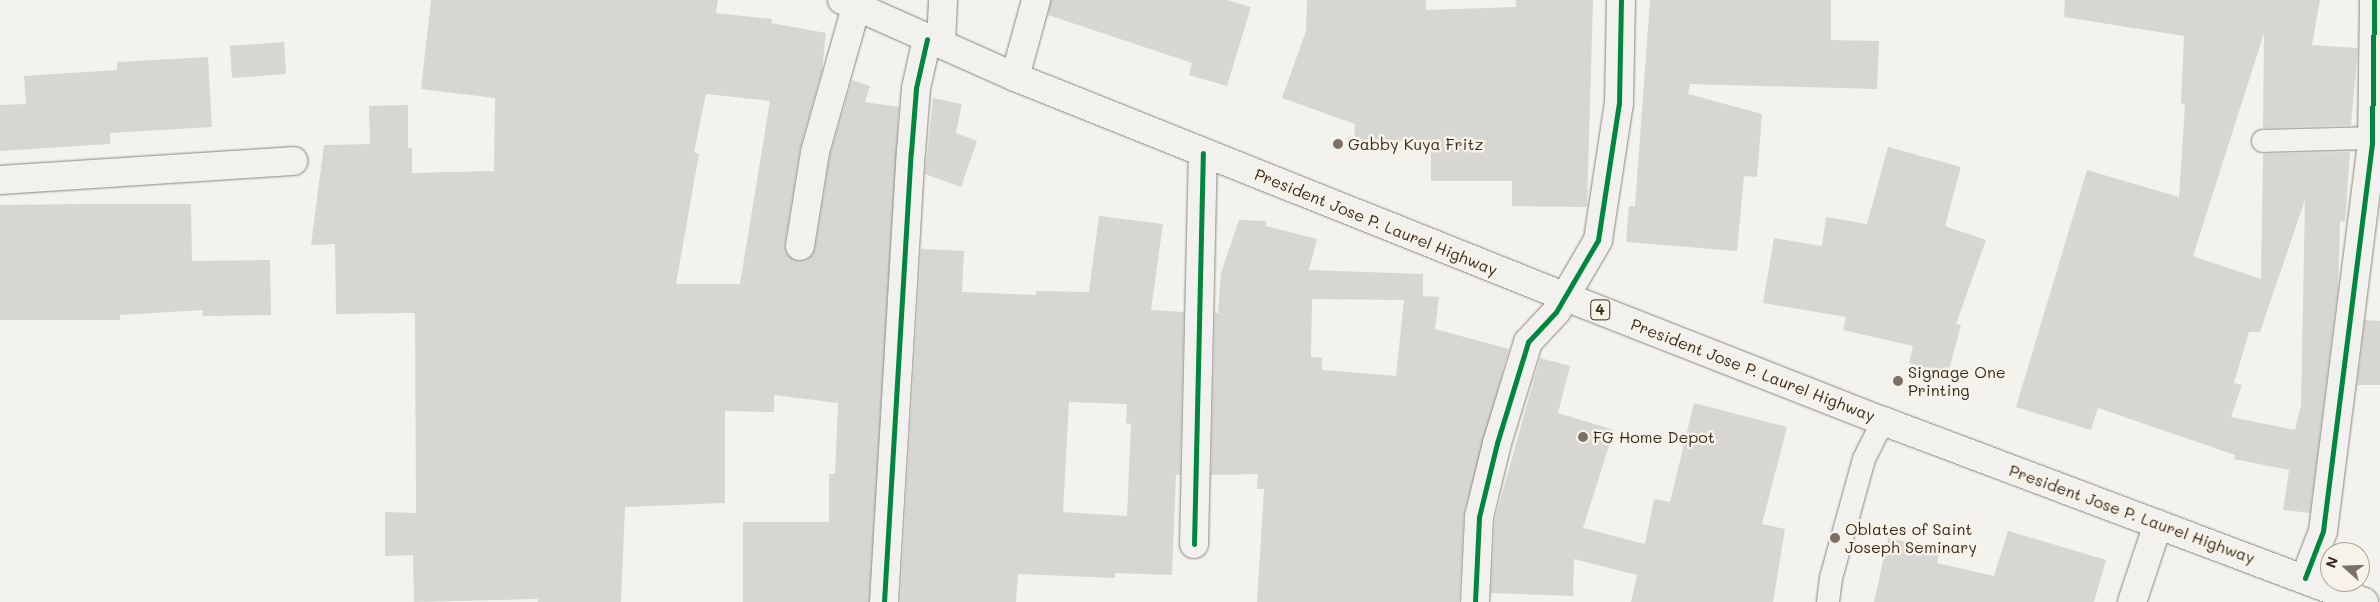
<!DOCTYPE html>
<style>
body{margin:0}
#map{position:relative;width:2380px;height:602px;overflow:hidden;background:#f4f2ec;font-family:Mali,sans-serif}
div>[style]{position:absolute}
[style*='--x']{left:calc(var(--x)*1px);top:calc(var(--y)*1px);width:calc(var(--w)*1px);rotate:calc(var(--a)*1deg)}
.building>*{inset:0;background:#d8d6d2}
.roads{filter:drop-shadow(0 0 1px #898580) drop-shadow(0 0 1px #898580)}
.service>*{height:22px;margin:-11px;padding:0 11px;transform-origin:11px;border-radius:11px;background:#f2f1ed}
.minor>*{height:28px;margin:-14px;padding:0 14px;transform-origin:14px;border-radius:14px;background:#f2f1ed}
.primary>*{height:28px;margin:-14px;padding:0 14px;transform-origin:14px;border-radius:14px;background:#f2f1ed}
.cycleway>*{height:5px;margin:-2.5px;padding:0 2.5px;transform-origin:2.5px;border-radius:2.5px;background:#00873e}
.dots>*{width:14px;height:14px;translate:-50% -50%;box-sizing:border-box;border:2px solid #f7f3e8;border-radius:50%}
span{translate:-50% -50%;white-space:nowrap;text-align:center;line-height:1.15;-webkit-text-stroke:5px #f7f3e8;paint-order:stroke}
.shield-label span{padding:1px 4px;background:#f7f3e8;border:1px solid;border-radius:4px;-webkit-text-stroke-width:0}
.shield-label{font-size:15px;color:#3b2a1e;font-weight:700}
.poi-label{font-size:16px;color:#3b2a1e}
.left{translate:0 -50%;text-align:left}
.street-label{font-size:16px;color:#3b2a1e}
.north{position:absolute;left:2320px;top:542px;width:50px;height:50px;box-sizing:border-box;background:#f7f3e8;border:1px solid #aca397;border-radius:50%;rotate:290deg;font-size:14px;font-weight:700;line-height:20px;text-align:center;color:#3b2a1e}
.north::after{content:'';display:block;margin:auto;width:18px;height:22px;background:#7c7066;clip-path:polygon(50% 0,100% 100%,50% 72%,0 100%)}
</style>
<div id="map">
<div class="building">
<div style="clip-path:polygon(evenodd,431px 0,718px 0,716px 13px,772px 19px,771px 23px,826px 33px,822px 71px,800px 149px,785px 244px,786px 252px,797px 261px,806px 260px,815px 249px,830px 155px,852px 80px,870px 86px,865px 102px,899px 107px,869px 602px,743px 602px,743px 522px,829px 522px,829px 474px,835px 474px,838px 403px,774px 395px,774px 412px,725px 411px,725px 503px,625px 507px,621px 602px,538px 602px,538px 599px,414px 602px,413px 555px,385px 556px,385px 512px,416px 513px,415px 313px,336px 314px,335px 244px,311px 245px,324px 145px,370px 144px,369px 106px,408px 105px,408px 148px,412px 148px,412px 173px,494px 171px,495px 98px,421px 89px,431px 0,706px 94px,770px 101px,740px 284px,676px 284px,699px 154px,694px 152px,706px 94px)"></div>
<div style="clip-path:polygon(1051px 0,1227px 0,1251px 7px,1227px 86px,1189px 75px,1192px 63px,1048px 15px)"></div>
<div style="clip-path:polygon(1307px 0,1426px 0,1426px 10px,1516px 7px,1516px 0,1593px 0,1587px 207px,1512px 206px,1512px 181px,1431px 181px,1431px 142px,1354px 140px,1355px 124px,1282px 98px,1306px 31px)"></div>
<div style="clip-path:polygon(1650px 0,1831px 0,1831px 40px,1879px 41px,1877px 89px,1690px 84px,1688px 94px,1762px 114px,1757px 177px,1744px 176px,1737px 251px,1626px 242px,1629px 206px,1635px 206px)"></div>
<div style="clip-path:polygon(evenodd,2065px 0,2320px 0,2312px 45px,2358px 48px,2351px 125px,2263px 128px,2264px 33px,2193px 256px,2261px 279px,2263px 154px,2350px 152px,2345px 222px,2340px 221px,2338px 290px,2310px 513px,2283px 510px,2289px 470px,2234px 459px,2235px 455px,2098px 408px,2091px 430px,2016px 407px,2087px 170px,2179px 197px,2185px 104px,2181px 103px,2184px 36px,2064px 17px,2065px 0,2305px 200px,2301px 405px,2295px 430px,2231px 417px,2242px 385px,2234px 383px,2249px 332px,2260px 332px,2305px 200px)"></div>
<div style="clip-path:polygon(284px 42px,286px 74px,232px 78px,230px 46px)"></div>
<div style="clip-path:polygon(208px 57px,212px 127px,110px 133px,110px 144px,0 151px,0 105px,26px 104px,24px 76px,117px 70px,117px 62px)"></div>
<div style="clip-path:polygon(933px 98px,962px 104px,956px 133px,977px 141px,961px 187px,925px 174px)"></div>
<div style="clip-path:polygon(1888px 147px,1961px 167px,1945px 226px,1986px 240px,1956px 324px,1961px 325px,1948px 374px,1909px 363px,1913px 346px,1843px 330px,1846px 317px,1763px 303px,1774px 238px,1822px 246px,1826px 217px,1867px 224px)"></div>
<div style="clip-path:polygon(87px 204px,191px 204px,192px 261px,270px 260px,271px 315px,203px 316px,203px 310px,120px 315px,120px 320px,0 320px,0 205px)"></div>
<div style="clip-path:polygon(evenodd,1099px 216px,1163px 224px,1151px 310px,1184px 312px,1180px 475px,1176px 475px,1172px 575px,1115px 573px,1115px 578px,1018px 574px,1016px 602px,900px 602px,921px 249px,964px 251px,962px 292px,1036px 295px,1036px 291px,1089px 292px,1099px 216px,1069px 402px,1127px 404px,1126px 423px,1131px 424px,1127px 516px,1063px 512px,1069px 402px)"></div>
<div style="clip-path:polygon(evenodd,1239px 220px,1266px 221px,1266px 226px,1317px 239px,1309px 270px,1423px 274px,1423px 296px,1439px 297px,1435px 329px,1509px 349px,1464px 513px,1459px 602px,1257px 602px,1264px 489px,1257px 489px,1258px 474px,1211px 475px,1215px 313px,1218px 313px,1221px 273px,1239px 220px,1312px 299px,1404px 300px,1396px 376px,1322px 370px,1322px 358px,1311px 357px,1312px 299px)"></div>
<div style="clip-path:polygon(2365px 320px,2380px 321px,2380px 385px,2357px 385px)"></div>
<div style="clip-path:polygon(1540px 358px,1570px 366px,1558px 413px,1614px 430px,1583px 528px,1645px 544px,1654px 499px,1670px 502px,1694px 403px,1787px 427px,1762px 524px,1785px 529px,1773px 602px,1631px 602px,1637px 575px,1574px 559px,1573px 596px,1491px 593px,1495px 519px)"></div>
<div style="clip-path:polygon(2008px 531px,2106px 560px,2094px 602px,1874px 602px,1888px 538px,1940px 549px,1937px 563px,1994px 576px)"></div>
</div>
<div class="roads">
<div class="service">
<div style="--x:2263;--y:141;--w:110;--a:-1.6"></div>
<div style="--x:1828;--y:602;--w:24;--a:-83"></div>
<div style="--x:1831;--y:578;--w:123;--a:-74.5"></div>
<div style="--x:1864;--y:459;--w:42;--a:-63.4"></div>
</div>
<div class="minor">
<div style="--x:941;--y:44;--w:44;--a:-87.4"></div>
<div style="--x:1015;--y:77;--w:80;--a:-74.7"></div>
<div style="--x:0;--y:180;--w:294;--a:-3.7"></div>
<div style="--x:800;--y:246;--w:95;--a:-80.9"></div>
<div style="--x:815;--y:152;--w:151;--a:-74.2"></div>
<div style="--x:1194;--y:544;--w:391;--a:-88.7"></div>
<div style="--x:2305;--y:578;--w:50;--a:-69"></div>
<div style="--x:2323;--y:531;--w:391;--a:-82.8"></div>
<div style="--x:2372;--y:143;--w:143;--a:-89.2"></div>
<div style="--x:884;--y:602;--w:451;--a:-86.6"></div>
<div style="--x:911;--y:152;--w:64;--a:-85.5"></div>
<div style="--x:916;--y:88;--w:50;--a:-77.3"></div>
<div style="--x:1475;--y:602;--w:85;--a:-87.3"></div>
<div style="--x:1479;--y:517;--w:76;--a:-76.3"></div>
<div style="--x:1497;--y:443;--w:106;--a:-72.9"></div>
<div style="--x:1528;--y:342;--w:41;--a:-47"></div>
<div style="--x:1556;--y:312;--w:83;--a:-59.7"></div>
<div style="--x:1598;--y:240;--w:139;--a:-81.3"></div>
<div style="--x:1619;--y:103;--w:103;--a:-88.9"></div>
<div style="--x:2132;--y:602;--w:82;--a:-71.6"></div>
</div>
<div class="primary">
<div style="--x:842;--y:0;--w:189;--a:24"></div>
<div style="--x:1015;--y:77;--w:593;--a:21.77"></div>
<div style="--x:1566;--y:297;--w:340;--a:21.4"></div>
<div style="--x:1883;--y:421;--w:514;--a:20.62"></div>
</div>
</div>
<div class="cycleway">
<div style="--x:1194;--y:544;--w:391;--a:-88.7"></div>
<div style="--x:2305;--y:578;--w:50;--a:-69"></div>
<div style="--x:2323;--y:531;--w:391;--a:-82.8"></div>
<div style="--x:2372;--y:143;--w:143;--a:-89.2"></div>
<div style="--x:884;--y:602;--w:451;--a:-86.6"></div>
<div style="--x:911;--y:152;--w:64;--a:-85.5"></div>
<div style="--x:916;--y:88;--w:50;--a:-77.3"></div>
<div style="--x:1475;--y:602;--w:85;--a:-87.3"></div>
<div style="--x:1479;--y:517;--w:76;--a:-76.3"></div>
<div style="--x:1497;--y:443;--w:106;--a:-72.9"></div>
<div style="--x:1528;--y:342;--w:41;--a:-47"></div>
<div style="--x:1556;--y:312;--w:83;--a:-59.7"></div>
<div style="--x:1598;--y:240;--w:139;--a:-81.3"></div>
<div style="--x:1619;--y:103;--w:103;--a:-88.9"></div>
</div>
<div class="dots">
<div style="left:1338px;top:144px;background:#7c7066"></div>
<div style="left:1898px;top:381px;background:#7c7066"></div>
<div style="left:1583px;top:437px;background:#7c7066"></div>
<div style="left:1835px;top:538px;background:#7c7066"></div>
</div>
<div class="shield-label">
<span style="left:1600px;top:310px">4</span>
</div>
<div class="poi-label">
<span class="left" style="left:1348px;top:144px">Gabby Kuya Fritz</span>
<span class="left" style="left:1908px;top:381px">Signage One<br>Printing</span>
<span class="left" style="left:1593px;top:437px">FG Home Depot</span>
<span class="left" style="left:1845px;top:538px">Oblates of Saint<br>Joseph Seminary</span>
</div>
<div class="street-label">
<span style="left:1376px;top:222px;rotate:22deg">President Jose P. Laurel Highway</span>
<span style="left:1753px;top:370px;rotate:21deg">President Jose P. Laurel Highway</span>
<span style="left:2132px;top:514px;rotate:20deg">President Jose P. Laurel Highway</span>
</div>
<div class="north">N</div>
</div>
